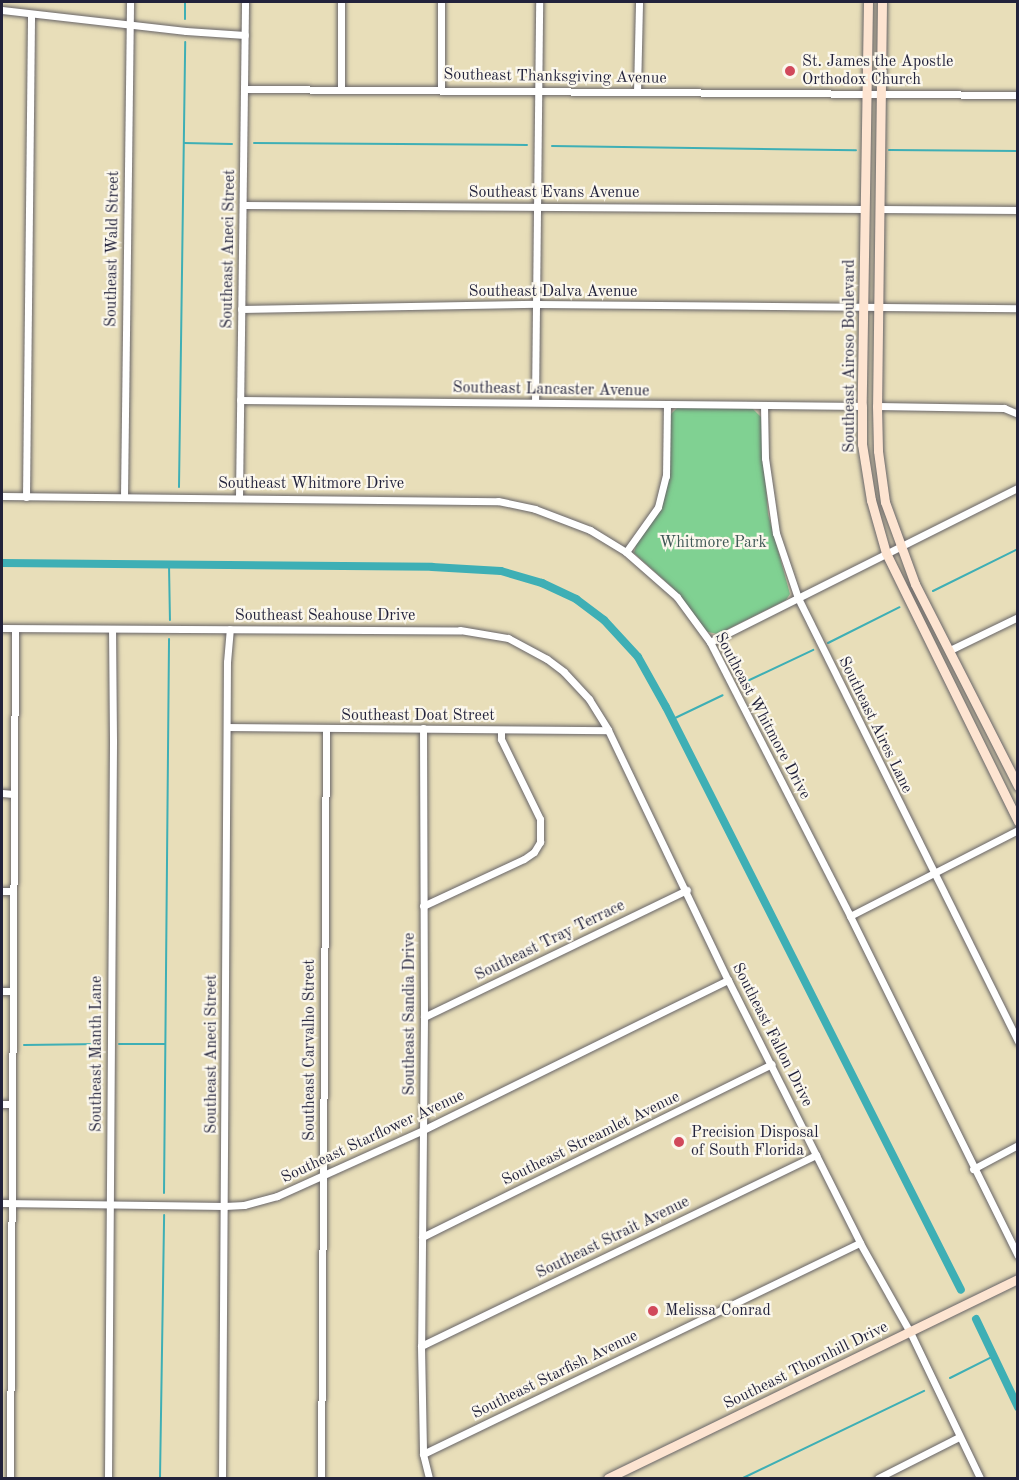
<!DOCTYPE html>
<style>
body{margin:0}
#map{position:relative;width:1019px;height:1480px;overflow:hidden;background:#e8deb9;font-family:"Old Standard TT",serif}
div>[style]{position:absolute}
[style*='--x']{left:calc(var(--x)*1px);top:calc(var(--y)*1px);width:calc(var(--w)*1px);rotate:calc(var(--a)*1deg)}
.green>*{inset:0;background:#80d192}
.stream>*{height:2px;margin:-1px;padding:0 1px;transform-origin:1px;border-radius:1px;background:#3eafb5}
.canal>*{height:8px;margin:-4px;padding:0 4px;transform-origin:4px;border-radius:4px;background:#3eafb5}
.roads{filter:drop-shadow(0 0 2px #676467) drop-shadow(0 0 2px #676467)}
.street>*{height:7px;margin:-3.5px;padding:0 3.5px;transform-origin:3.5px;border-radius:3.5px;background:#fff}
.secondary>*{height:9px;margin:-4.5px;padding:0 4.5px;transform-origin:4.5px;border-radius:4.5px;background:#fde4d1}
.dots>*{width:16px;height:16px;translate:-50% -50%;box-sizing:border-box;border:3px solid #fbf7ec;border-radius:50%}
span{translate:-50% -50%;white-space:nowrap;text-align:center;line-height:1.15;-webkit-text-stroke:4.5px #fbf7ec;paint-order:stroke}
.poi-label{font-size:16px;color:#22223b}
.left{translate:0 -50%;text-align:left}
.street-label{font-size:16px;color:#22223b}
.park-label{font-size:16px;color:#3e5755}
.frame{position:absolute;inset:0;border:3px solid #22223b;pointer-events:none}
</style>
<div id="map">
<div class="green">
<div style="clip-path:polygon(678px 407px,752px 408px,761px 417px,768px 514px,790px 594px,786px 600px,718px 634px,708px 632px,702px 627px,673px 588px,634px 553px,637px 542px,662px 505px,668px 481px,670px 415px)"></div>
</div>
<div class="stream">
<div style="--x:185;--y:2;--w:17;--a:90"></div>
<div style="--x:184;--y:143;--w:48;--a:1.2"></div>
<div style="--x:254;--y:143;--w:273;--a:0.4"></div>
<div style="--x:552;--y:146;--w:304;--a:0.8"></div>
<div style="--x:889;--y:150;--w:129;--a:0.4"></div>
<div style="--x:179;--y:487;--w:445;--a:-89.2"></div>
<div style="--x:169;--y:565;--w:55;--a:89"></div>
<div style="--x:933;--y:591;--w:95;--a:-26.3"></div>
<div style="--x:828;--y:643;--w:80;--a:-26.6"></div>
<div style="--x:741;--y:684;--w:80;--a:-25.3"></div>
<div style="--x:673;--y:719;--w:55;--a:-25.6"></div>
<div style="--x:119;--y:1044;--w:46;--a:0"></div>
<div style="--x:24;--y:1045;--w:77;--a:-0.7"></div>
<div style="--x:164;--y:1193;--w:554;--a:-89.48"></div>
<div style="--x:950;--y:1378;--w:47;--a:-26.6"></div>
<div style="--x:160;--y:1478;--w:263;--a:-89.1"></div>
<div style="--x:743;--y:1478;--w:201;--a:-25.7"></div>
</div>
<div class="canal">
<div style="--x:2;--y:563;--w:430;--a:0.5"></div>
<div style="--x:432;--y:567;--w:69;--a:3.3"></div>
<div style="--x:501;--y:571;--w:43;--a:16.3"></div>
<div style="--x:542;--y:583;--w:38;--a:25"></div>
<div style="--x:576;--y:599;--w:35;--a:37"></div>
<div style="--x:604;--y:620;--w:50;--a:47.4"></div>
<div style="--x:638;--y:657;--w:57;--a:60.8"></div>
<div style="--x:666;--y:707;--w:653;--a:63.16"></div>
<div style="--x:976;--y:1319;--w:98;--a:64.5"></div>
</div>
<div class="roads">
<div class="street">
<div style="--x:2;--y:10;--w:185;--a:6.5"></div>
<div style="--x:186;--y:31;--w:59;--a:3.9"></div>
<div style="--x:244;--y:89;--w:774;--a:0.44"></div>
<div style="--x:341;--y:89;--w:87;--a:-90"></div>
<div style="--x:441;--y:90;--w:88;--a:-90"></div>
<div style="--x:637;--y:92;--w:90;--a:-88.7"></div>
<div style="--x:243;--y:205;--w:622;--a:0.37"></div>
<div style="--x:880;--y:209;--w:138;--a:0.4"></div>
<div style="--x:241;--y:309;--w:296;--a:-1"></div>
<div style="--x:537;--y:304;--w:481;--a:0.5"></div>
<div style="--x:240;--y:400;--w:622;--a:0.55"></div>
<div style="--x:535;--y:402;--w:400;--a:-89.4"></div>
<div style="--x:764;--y:405;--w:53;--a:88.9"></div>
<div style="--x:765;--y:458;--w:76;--a:81.7"></div>
<div style="--x:776;--y:533;--w:69;--a:71.3"></div>
<div style="--x:798;--y:598;--w:495;--a:63.6"></div>
<div style="--x:877;--y:406;--w:127;--a:0.9"></div>
<div style="--x:1004;--y:408;--w:15;--a:23"></div>
<div style="--x:2;--y:496;--w:496;--a:0.6"></div>
<div style="--x:498;--y:501;--w:38;--a:12"></div>
<div style="--x:535;--y:509;--w:59;--a:20.9"></div>
<div style="--x:590;--y:530;--w:42;--a:31.4"></div>
<div style="--x:626;--y:552;--w:68;--a:41.4"></div>
<div style="--x:677;--y:597;--w:56;--a:53.7"></div>
<div style="--x:710;--y:642;--w:308;--a:62.9"></div>
<div style="--x:850;--y:916;--w:379;--a:63.7"></div>
<div style="--x:26;--y:497;--w:483;--a:-89.4"></div>
<div style="--x:124;--y:497;--w:495;--a:-89.3"></div>
<div style="--x:239;--y:497;--w:495;--a:-89.3"></div>
<div style="--x:626;--y:552;--w:55;--a:-54.6"></div>
<div style="--x:658;--y:507;--w:32;--a:-76"></div>
<div style="--x:666;--y:476;--w:71;--a:-89.2"></div>
<div style="--x:2;--y:628;--w:458;--a:0.3"></div>
<div style="--x:460;--y:630;--w:49;--a:9.5"></div>
<div style="--x:508;--y:638;--w:44;--a:28.3"></div>
<div style="--x:547;--y:659;--w:21;--a:37"></div>
<div style="--x:564;--y:672;--w:37;--a:47"></div>
<div style="--x:589;--y:699;--w:36;--a:58"></div>
<div style="--x:608;--y:730;--w:277;--a:64.4"></div>
<div style="--x:728;--y:980;--w:294;--a:63.3"></div>
<div style="--x:860;--y:1243;--w:102;--a:60.7"></div>
<div style="--x:910;--y:1332;--w:162;--a:64.4"></div>
<div style="--x:710;--y:642;--w:344;--a:-26.6"></div>
<div style="--x:950;--y:650;--w:76;--a:-25.9"></div>
<div style="--x:228;--y:727;--w:380;--a:0.5"></div>
<div style="--x:423;--y:728;--w:289;--a:89.8"></div>
<div style="--x:424;--y:1017;--w:329;--a:90.5"></div>
<div style="--x:421;--y:1346;--w:108;--a:88.9"></div>
<div style="--x:423;--y:1454;--w:25;--a:76"></div>
<div style="--x:2;--y:793;--w:11;--a:5"></div>
<div style="--x:2;--y:891;--w:11;--a:0"></div>
<div style="--x:423;--y:906;--w:111;--a:-25"></div>
<div style="--x:524;--y:859;--w:12;--a:-35"></div>
<div style="--x:534;--y:852;--w:12;--a:-59"></div>
<div style="--x:540;--y:842;--w:23;--a:-90"></div>
<div style="--x:540;--y:819;--w:89;--a:-116"></div>
<div style="--x:501;--y:739;--w:9;--a:-90"></div>
<div style="--x:850;--y:916;--w:189;--a:-27.1"></div>
<div style="--x:2;--y:991;--w:10;--a:0"></div>
<div style="--x:424;--y:1017;--w:292;--a:-25.8"></div>
<div style="--x:2;--y:1104;--w:9;--a:0"></div>
<div style="--x:973;--y:1169;--w:51;--a:-28.1"></div>
<div style="--x:2;--y:1203;--w:223;--a:0.8"></div>
<div style="--x:225;--y:1206;--w:19;--a:-3"></div>
<div style="--x:244;--y:1205;--w:34;--a:-15"></div>
<div style="--x:277;--y:1196;--w:160;--a:-24.3"></div>
<div style="--x:423;--y:1130;--w:340;--a:-26.2"></div>
<div style="--x:422;--y:1237;--w:390;--a:-26.3"></div>
<div style="--x:421;--y:1346;--w:439;--a:-25.8"></div>
<div style="--x:423;--y:1454;--w:485;--a:-25.8"></div>
<div style="--x:10;--y:1478;--w:849;--a:-89.66"></div>
<div style="--x:108;--y:1478;--w:738;--a:-89.61"></div>
<div style="--x:113;--y:740;--w:111;--a:-90.5"></div>
<div style="--x:222;--y:1478;--w:816;--a:-89.65"></div>
<div style="--x:227;--y:662;--w:33;--a:-85"></div>
<div style="--x:321;--y:1478;--w:749;--a:-89.62"></div>
<div style="--x:878;--y:1478;--w:91;--a:-26.8"></div>
</div>
<div class="secondary">
<div style="--x:868;--y:2;--w:404;--a:90.9"></div>
<div style="--x:862;--y:406;--w:38;--a:90"></div>
<div style="--x:862;--y:444;--w:57;--a:80.9"></div>
<div style="--x:871;--y:500;--w:55;--a:74.2"></div>
<div style="--x:886;--y:553;--w:299;--a:63.8"></div>
<div style="--x:882;--y:2;--w:404;--a:90.7"></div>
<div style="--x:877;--y:406;--w:45;--a:88.7"></div>
<div style="--x:878;--y:451;--w:51;--a:82.2"></div>
<div style="--x:885;--y:502;--w:87;--a:69.9"></div>
<div style="--x:915;--y:584;--w:227;--a:63"></div>
<div style="--x:608;--y:1478;--w:456;--a:-25.9"></div>
</div>
</div>
<div class="dots">
<div style="left:790px;top:71px;background:#d1495b"></div>
<div style="left:679px;top:1142px;background:#d1495b"></div>
<div style="left:653px;top:1311px;background:#d1495b"></div>
</div>
<div class="poi-label">
<span class="left" style="left:802px;top:71px">St. James the Apostle<br>Orthodox Church</span>
<span class="left" style="left:691px;top:1142px">Precision Disposal<br>of South Florida</span>
<span class="left" style="left:665px;top:1311px">Melissa Conrad</span>
</div>
<div class="street-label">
<span style="left:555px;top:77px;rotate:1deg">Southeast Thanksgiving Avenue</span>
<span style="left:554px;top:193px">Southeast Evans Avenue</span>
<span style="left:113px;top:249px;rotate:-89deg">Southeast Wald Street</span>
<span style="left:229px;top:249px;rotate:-89deg">Southeast Aneci Street</span>
<span style="left:553px;top:292px">Southeast Dalva Avenue</span>
<span style="left:850px;top:356px;rotate:-90deg">Southeast Airoso Boulevard</span>
<span style="left:551px;top:390px;rotate:1deg">Southeast Lancaster Avenue</span>
<span style="left:311px;top:484px">Southeast Whitmore Drive</span>
<span style="left:325px;top:616px">Southeast Seahouse Drive</span>
<span style="left:418px;top:716px">Southeast Doat Street</span>
<span style="left:762px;top:716px;rotate:62deg">Southeast Whitmore Drive</span>
<span style="left:875px;top:725px;rotate:64deg">Southeast Aires Lane</span>
<span style="left:550px;top:941px;rotate:-26deg">Southeast Tray Terrace</span>
<span style="left:410px;top:1014px;rotate:-90deg">Southeast Sandia Drive</span>
<span style="left:772px;top:1035px;rotate:63deg">Southeast Fallon Drive</span>
<span style="left:310px;top:1050px;rotate:-90deg">Southeast Carvalho Street</span>
<span style="left:97px;top:1054px;rotate:-90deg">Southeast Manth Lane</span>
<span style="left:212px;top:1054px;rotate:-90deg">Southeast Aneci Street</span>
<span style="left:373px;top:1137px;rotate:-25deg">Southeast Starflower Avenue</span>
<span style="left:591px;top:1139px;rotate:-26deg">Southeast Streamlet Avenue</span>
<span style="left:613px;top:1238px;rotate:-26deg">Southeast Strait Avenue</span>
<span style="left:806px;top:1366px;rotate:-26deg">Southeast Thornhill Drive</span>
<span style="left:555px;top:1375px;rotate:-26deg">Southeast Starfish Avenue</span>
</div>
<div class="park-label">
<span style="left:713px;top:543px">Whitmore Park</span>
</div>
<div class="frame"></div>
</div>
